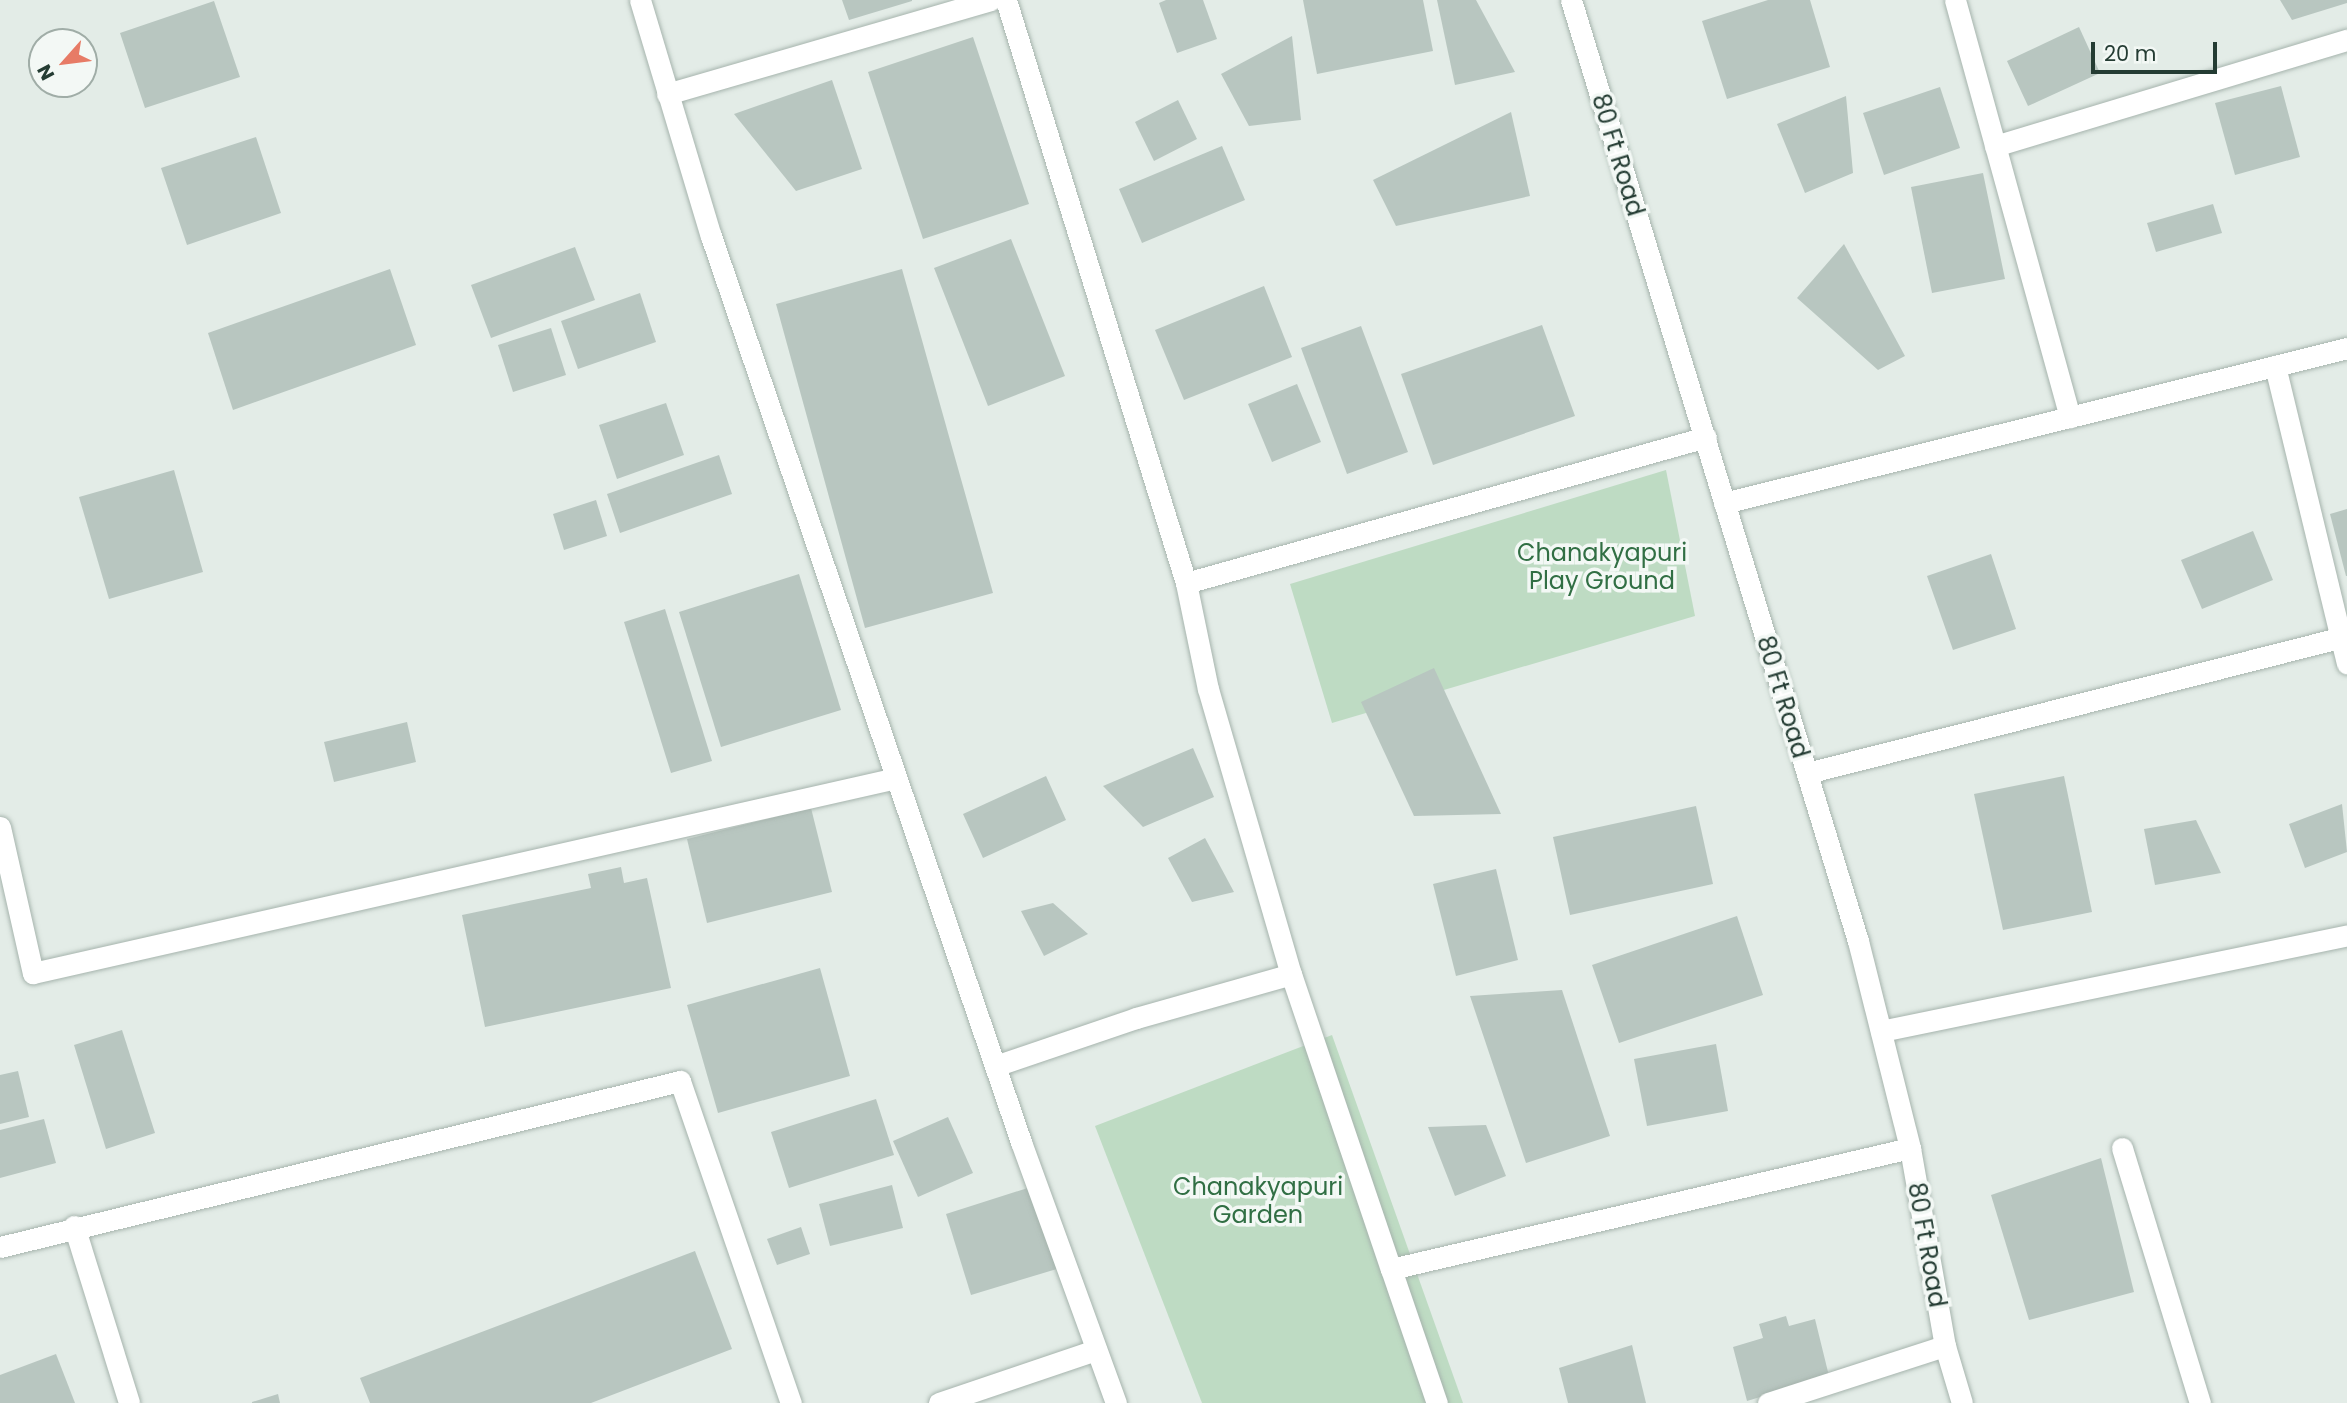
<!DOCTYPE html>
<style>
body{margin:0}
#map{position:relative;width:2347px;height:1403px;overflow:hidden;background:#e3ece7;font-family:Poppins,sans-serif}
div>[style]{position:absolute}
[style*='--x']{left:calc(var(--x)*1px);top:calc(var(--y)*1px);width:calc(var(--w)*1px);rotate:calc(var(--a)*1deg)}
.green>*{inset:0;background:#bedbc3}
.building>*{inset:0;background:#b8c6c0}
.roads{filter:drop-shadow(0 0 2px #a6b4ad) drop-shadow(0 0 2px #a6b4ad)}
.street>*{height:21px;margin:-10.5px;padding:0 10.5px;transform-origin:10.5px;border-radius:10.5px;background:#fff}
span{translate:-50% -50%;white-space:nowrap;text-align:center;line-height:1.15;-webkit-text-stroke:7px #f3f8f5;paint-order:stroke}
.street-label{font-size:24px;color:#243c33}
.park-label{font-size:24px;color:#316f44}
.north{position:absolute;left:28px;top:28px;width:70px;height:70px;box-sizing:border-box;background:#f3f8f5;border:2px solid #a0ada7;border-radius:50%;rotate:242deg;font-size:19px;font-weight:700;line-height:28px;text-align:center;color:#243c33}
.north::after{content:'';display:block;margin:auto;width:24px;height:32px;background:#e77b66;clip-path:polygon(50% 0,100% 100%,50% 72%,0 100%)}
.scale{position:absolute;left:2091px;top:42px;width:126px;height:32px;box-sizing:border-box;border:4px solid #243c33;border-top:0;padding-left:9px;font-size:21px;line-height:24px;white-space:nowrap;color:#243c33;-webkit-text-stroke:5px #f3f8f5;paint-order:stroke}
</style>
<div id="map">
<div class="green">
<div style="clip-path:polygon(1666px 470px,1695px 616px,1332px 723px,1290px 584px)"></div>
<div style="clip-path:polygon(1332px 1035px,1463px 1403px,1202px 1403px,1095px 1126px)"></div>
</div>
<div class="building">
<div style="clip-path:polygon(842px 0,912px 0,912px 1px,849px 20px)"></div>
<div style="clip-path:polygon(1166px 0,1203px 0,1217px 39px,1177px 53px,1159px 3px)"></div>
<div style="clip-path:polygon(1303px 0,1423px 0,1433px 51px,1317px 74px)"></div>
<div style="clip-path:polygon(1437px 0,1476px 0,1515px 72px,1455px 85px)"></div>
<div style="clip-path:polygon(1768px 0,1810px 0,1830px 67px,1727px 99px,1702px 21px)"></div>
<div style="clip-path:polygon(2280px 0,2347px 0,2347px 3px,2292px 20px)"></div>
<div style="clip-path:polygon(214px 1px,240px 77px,145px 108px,120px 33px)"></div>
<div style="clip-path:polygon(2079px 27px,2100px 73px,2028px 106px,2007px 61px)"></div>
<div style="clip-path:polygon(1292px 36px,1301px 120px,1249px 126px,1221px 74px)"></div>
<div style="clip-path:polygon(973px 37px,1029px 204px,923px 239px,868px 72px)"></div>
<div style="clip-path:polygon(832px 80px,862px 169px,796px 191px,734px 114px)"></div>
<div style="clip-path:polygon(2281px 86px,2300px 157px,2235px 175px,2215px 103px)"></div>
<div style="clip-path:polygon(1940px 87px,1960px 148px,1884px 175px,1863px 113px)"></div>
<div style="clip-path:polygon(1846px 96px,1853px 173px,1805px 193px,1777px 124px)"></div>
<div style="clip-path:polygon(1178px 100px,1197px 139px,1154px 161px,1135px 122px)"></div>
<div style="clip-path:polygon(1511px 112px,1530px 196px,1396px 226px,1373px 180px)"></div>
<div style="clip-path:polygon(256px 137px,281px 213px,187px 245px,161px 168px)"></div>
<div style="clip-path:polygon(1222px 146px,1245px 200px,1142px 243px,1119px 189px)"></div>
<div style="clip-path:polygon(1983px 173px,2005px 279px,1932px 293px,1911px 187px)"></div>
<div style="clip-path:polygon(2213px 204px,2222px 233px,2156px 252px,2147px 223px)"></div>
<div style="clip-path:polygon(1011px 239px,1065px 376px,988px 406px,934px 268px)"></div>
<div style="clip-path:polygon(1844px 244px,1905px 356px,1878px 370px,1797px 298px)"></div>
<div style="clip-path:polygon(575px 247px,595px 300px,491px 338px,471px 285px)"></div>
<div style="clip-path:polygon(390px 269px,416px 345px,233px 410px,208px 333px)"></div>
<div style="clip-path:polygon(902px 269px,993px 593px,865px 628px,776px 304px)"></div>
<div style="clip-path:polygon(1264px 286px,1292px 357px,1184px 400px,1155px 330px)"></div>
<div style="clip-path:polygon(640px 293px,656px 342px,578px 369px,561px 321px)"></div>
<div style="clip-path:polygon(1542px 325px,1575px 416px,1433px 465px,1401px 374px)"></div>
<div style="clip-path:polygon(1361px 326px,1408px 452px,1347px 474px,1301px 348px)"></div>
<div style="clip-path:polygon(551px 328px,566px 375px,513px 392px,498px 345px)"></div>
<div style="clip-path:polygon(1297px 384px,1321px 442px,1272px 462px,1248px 404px)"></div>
<div style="clip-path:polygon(666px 403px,684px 455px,617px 479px,599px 425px)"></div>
<div style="clip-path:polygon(719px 455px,732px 494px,620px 533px,607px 494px)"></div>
<div style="clip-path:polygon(174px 470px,203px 572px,109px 599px,79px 497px)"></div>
<div style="clip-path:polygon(596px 500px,607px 536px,564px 550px,553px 514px)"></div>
<div style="clip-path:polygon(2347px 509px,2347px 576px,2346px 576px,2330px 514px)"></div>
<div style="clip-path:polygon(2253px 531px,2273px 580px,2202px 609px,2181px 560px)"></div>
<div style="clip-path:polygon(1991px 554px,2016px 629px,1953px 650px,1927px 576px)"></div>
<div style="clip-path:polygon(799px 574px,841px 710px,721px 747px,679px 612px)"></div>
<div style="clip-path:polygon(665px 609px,712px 761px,671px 773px,624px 622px)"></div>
<div style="clip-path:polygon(1434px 668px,1501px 814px,1414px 816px,1361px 702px)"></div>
<div style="clip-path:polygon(407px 722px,416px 762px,334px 782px,324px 742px)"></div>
<div style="clip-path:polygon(1193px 748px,1214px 797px,1143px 827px,1103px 786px)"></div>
<div style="clip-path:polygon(1046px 776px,1066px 820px,983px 858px,963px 814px)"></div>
<div style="clip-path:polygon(2064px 776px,2092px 912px,2003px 930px,1974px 794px)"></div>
<div style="clip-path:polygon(2342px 804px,2347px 852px,2305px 868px,2289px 824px)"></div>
<div style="clip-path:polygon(1696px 806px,1713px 884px,1570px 915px,1553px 837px)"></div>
<div style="clip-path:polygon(811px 808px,832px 892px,707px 923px,687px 839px)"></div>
<div style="clip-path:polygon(2196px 820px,2221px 873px,2155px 885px,2144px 829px)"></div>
<div style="clip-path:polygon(1205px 838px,1234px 892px,1192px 902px,1168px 858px)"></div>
<div style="clip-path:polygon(621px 867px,624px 883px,647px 878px,671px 988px,485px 1027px,462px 915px,591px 888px,588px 874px)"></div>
<div style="clip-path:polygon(1496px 869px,1518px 960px,1456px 976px,1433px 884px)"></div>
<div style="clip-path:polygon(1053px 903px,1088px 934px,1044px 956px,1021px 911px)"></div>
<div style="clip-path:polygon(1737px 916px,1763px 995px,1619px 1043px,1592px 965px)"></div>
<div style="clip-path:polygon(820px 968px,850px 1076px,718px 1113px,687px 1005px)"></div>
<div style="clip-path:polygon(1562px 990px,1610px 1136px,1526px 1163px,1470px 996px)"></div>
<div style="clip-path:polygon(122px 1030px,155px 1133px,106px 1149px,74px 1045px)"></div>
<div style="clip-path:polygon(1716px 1044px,1728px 1111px,1647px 1126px,1634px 1059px)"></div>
<div style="clip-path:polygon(18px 1071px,29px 1117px,0 1124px,0 1075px)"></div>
<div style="clip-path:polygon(876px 1099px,894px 1155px,789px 1188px,771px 1132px)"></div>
<div style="clip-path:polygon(948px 1117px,973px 1173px,918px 1197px,893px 1141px)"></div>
<div style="clip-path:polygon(44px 1119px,56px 1163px,0 1178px,0 1130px)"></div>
<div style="clip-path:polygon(1486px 1125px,1506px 1176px,1455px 1196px,1428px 1127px)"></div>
<div style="clip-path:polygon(2101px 1158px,2134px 1292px,2029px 1320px,1991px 1195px)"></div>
<div style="clip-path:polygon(892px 1185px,903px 1228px,830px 1246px,819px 1204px)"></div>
<div style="clip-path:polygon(1034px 1186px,1060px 1268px,971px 1295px,946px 1214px)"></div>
<div style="clip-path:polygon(801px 1227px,810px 1254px,777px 1265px,767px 1239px)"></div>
<div style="clip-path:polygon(695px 1251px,732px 1349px,591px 1403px,370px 1403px,360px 1378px)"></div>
<div style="clip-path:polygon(1786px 1316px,1789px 1326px,1815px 1319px,1829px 1376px,1747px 1401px,1733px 1347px,1763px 1338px,1759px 1324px)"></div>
<div style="clip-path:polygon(1632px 1345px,1646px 1403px,1568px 1403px,1559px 1368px)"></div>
<div style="clip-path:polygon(56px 1354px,75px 1403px,0 1403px,0 1375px)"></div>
<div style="clip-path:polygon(278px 1394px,280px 1403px,252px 1403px,252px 1402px)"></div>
</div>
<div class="roads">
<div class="street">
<div style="--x:640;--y:0;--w:246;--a:73.3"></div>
<div style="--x:711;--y:236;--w:958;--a:71.11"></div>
<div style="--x:1021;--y:1142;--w:278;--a:70"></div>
<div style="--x:1006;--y:0;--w:610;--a:72.84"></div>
<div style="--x:1186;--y:583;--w:108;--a:78.3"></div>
<div style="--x:1208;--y:689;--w:297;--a:73.8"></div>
<div style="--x:1291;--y:974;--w:311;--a:71.3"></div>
<div style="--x:1391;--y:1269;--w:533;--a:-13.12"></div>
<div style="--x:1571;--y:0;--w:984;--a:73.04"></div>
<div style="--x:1858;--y:941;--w:213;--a:75.9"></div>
<div style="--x:1910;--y:1148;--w:201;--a:80"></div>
<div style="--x:1945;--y:1346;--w:59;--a:73.4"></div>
<div style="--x:1955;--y:0;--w:433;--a:74.6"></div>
<div style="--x:667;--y:94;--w:337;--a:-16.2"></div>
<div style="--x:1995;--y:146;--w:368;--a:-16.8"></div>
<div style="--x:2275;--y:366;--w:306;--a:76.4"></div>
<div style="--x:1724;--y:503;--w:642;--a:-13.97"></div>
<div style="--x:1186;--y:583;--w:540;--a:-15.68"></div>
<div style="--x:1807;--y:773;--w:557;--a:-14.24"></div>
<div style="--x:0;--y:827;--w:150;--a:77.3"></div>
<div style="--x:33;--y:973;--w:885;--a:-12.73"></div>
<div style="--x:1881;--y:1031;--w:476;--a:-11.6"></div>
<div style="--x:998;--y:1065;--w:146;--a:-18.8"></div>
<div style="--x:1136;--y:1018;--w:161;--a:-15.8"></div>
<div style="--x:2122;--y:1148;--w:267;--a:73"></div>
<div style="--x:74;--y:1226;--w:185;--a:72.7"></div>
<div style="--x:0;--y:1247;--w:700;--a:-13.72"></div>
<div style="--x:680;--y:1081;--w:341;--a:71"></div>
<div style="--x:1391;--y:1269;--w:142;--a:71.1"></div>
<div style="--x:939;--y:1403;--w:166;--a:-18.7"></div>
<div style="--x:1768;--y:1403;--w:186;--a:-17.9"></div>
</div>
</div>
<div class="street-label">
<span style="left:1618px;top:155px;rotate:73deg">80 Ft Road</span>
<span style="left:1783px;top:697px;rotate:73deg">80 Ft Road</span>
<span style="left:1927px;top:1245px;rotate:80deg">80 Ft Road</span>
</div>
<div class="park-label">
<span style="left:1602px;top:567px">Chanakyapuri<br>Play Ground</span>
<span style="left:1258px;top:1201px">Chanakyapuri<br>Garden</span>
</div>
<div class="north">N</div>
<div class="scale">20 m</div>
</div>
